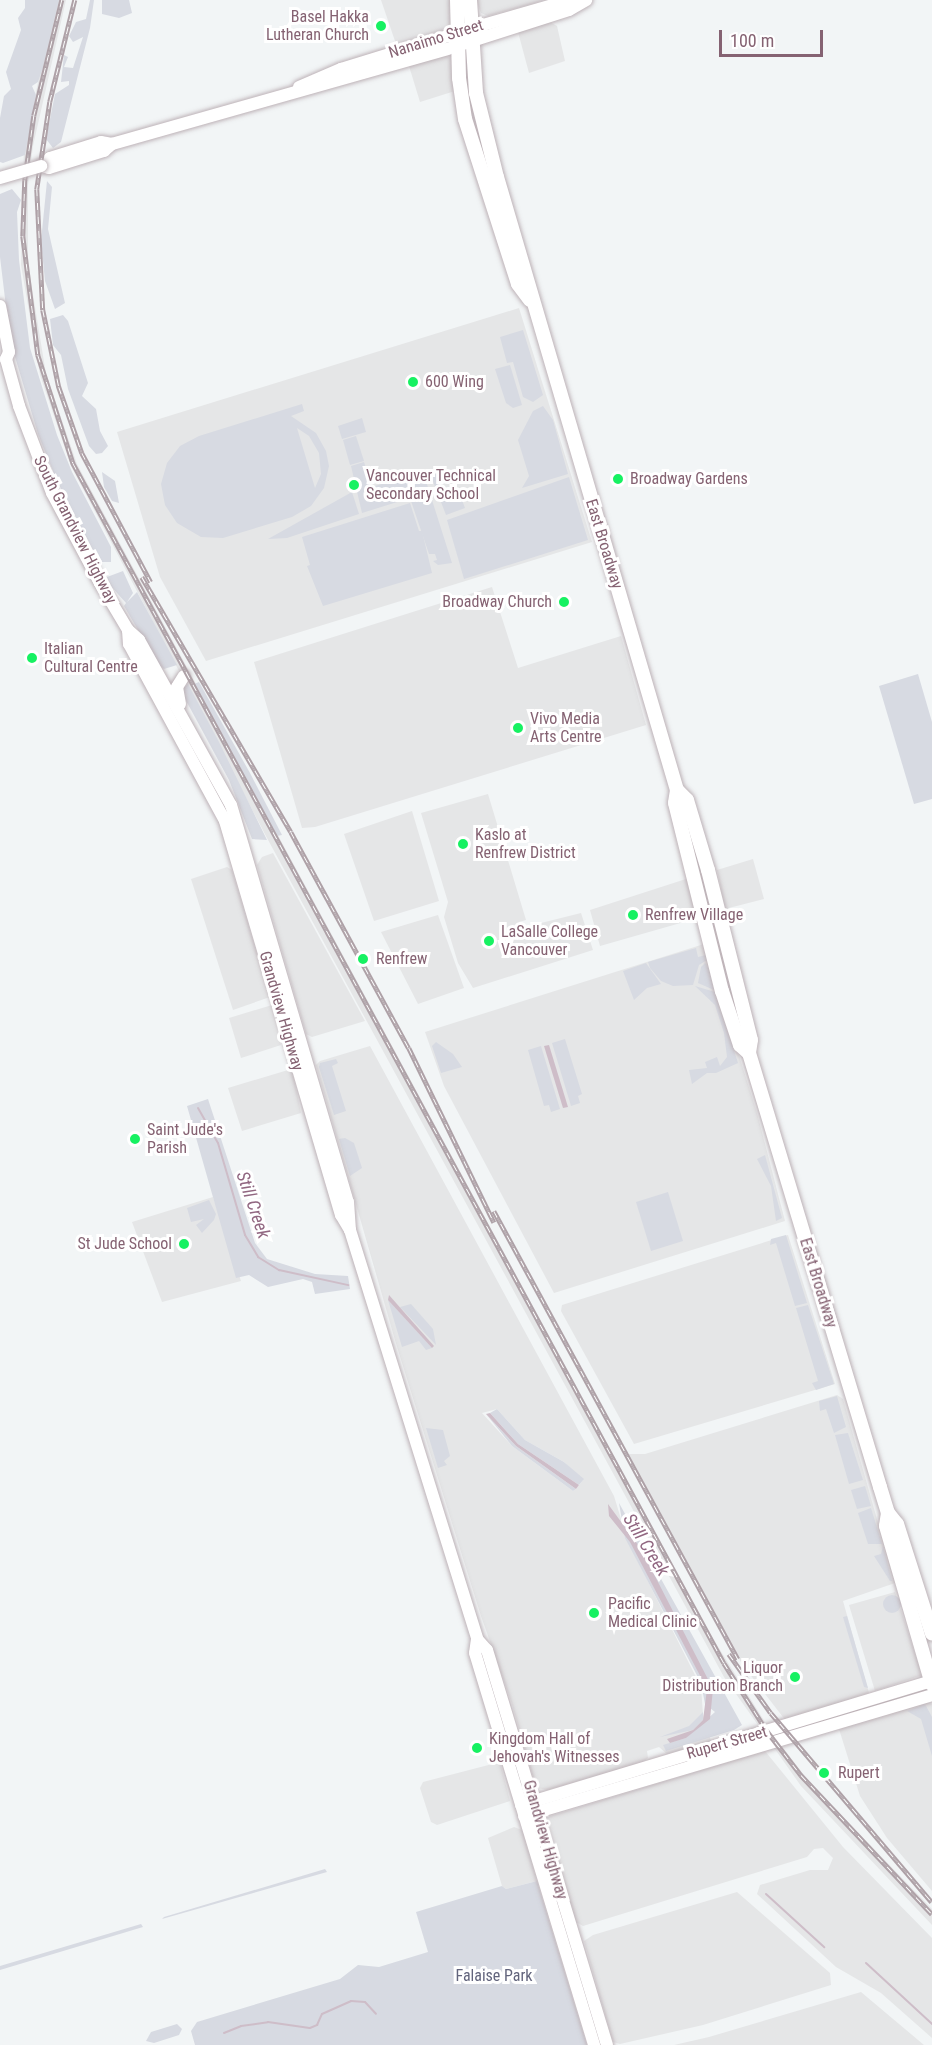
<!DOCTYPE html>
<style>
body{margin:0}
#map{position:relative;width:932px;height:2045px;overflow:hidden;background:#f2f5f6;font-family:"Roboto Condensed",sans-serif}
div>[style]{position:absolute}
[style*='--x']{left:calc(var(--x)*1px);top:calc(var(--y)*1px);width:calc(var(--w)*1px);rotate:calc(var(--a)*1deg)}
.built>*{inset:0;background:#e5e6e7}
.green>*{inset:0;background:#d7dae2}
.round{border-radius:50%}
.water>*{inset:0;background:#cebdc8}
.stream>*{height:2px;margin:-1px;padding:0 1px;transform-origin:1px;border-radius:1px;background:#cebdc8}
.roads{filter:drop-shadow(0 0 2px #bdb2b7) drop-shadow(0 0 2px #bdb2b7)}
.secondary>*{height:12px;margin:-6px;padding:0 6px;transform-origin:6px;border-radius:6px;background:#fff}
.primary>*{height:14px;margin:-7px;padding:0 7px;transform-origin:7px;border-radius:7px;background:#fff}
.rail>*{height:4.5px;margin-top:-2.25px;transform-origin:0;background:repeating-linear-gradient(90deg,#fff 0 7px,#aea1a7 0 14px);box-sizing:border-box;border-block:2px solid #aea1a7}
.bridges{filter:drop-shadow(0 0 2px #bdb2b7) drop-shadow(0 0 2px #bdb2b7)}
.secondary-bridge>*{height:12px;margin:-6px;padding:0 6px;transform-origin:6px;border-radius:6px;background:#fff}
.dots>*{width:16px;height:16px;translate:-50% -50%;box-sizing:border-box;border:3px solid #fff;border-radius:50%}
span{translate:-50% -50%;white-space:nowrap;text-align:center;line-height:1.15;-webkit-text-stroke:6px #fff;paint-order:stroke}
.poi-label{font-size:16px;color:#856272}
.right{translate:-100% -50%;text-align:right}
.left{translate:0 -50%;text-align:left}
.street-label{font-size:16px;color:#856272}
.park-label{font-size:16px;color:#62647c}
.water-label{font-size:18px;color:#916781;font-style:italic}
.scale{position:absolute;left:719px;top:30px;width:104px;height:27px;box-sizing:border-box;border:3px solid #856272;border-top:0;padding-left:8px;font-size:18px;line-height:21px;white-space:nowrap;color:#856272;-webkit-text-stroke:4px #fff;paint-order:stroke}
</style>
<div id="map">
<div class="built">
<div style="clip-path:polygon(56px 0,66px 0,33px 146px,28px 185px,28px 264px,46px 374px,77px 464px,712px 1637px,773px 1735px,811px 1784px,932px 1909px,932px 1925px,801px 1786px,724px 1677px,267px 838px,71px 466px,40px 375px,21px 265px,24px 147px)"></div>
<div style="clip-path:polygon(381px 0,450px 0,451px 27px,396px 44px)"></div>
<div style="clip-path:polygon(476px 0,545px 0,488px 16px,481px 13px)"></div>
<div style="clip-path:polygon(550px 22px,557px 26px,565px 61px,529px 73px,518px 32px)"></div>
<div style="clip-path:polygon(446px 55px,452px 60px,455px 91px,420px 102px,409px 66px)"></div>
<div style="clip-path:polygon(519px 308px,592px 542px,206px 661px,160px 577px,117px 432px)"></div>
<div style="clip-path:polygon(492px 587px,518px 668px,621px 636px,646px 725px,315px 827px,302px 828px,254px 662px)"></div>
<div style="clip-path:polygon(488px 794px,526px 920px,519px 922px,521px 928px,581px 913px,593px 950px,473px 988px,458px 963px,444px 917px,448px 902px,421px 813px)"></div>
<div style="clip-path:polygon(412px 811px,439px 901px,374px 921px,344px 834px)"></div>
<div style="clip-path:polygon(273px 853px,365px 1021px,312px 1037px,306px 1034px,257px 865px,262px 857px)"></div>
<div style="clip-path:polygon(753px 859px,764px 899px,725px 909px,717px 870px)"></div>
<div style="clip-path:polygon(227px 867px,232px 870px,270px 997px,233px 1010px,191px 879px)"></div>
<div style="clip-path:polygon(689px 878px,698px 918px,600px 946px,590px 910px)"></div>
<div style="clip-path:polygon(438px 915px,464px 988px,418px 1004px,381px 932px)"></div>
<div style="clip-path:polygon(704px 944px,757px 1113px,785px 1221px,554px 1293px,444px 1086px,425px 1032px)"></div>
<div style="clip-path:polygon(272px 1005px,281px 1045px,241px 1058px,229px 1018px)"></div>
<div style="clip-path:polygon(evenodd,370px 1046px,614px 1496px,628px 1542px,701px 1687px,703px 1714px,711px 1741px,667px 1754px,659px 1747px,647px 1751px,648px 1758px,643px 1762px,548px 1790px,536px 1788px,512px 1704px,481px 1616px,397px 1347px,316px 1065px,320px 1061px,370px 1046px,497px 1409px,525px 1440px,564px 1462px,583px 1480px,576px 1489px,573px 1491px,512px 1446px,482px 1413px,497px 1409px)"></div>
<div style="clip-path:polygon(288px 1070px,293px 1074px,301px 1113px,242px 1131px,228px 1088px)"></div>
<div style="clip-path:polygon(213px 1197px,241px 1281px,162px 1302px,132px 1222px)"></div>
<div style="clip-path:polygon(788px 1235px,835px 1384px,634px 1444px,561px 1311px,562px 1305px)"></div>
<div style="clip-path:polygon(837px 1395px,843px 1399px,895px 1583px,843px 1601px,869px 1693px,786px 1721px,742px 1664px,627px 1454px,645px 1454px)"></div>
<div style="clip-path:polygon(895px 1592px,922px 1675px,875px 1691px,849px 1605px)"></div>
<div style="clip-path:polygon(927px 1702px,932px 1704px,932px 1891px,887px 1838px,860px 1796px,839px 1729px)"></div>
<div style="clip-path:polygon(765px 1751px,843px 1847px,932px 1938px,932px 2038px,881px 1993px,836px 1967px,757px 1894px,760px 1885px,810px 1870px,828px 1870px,833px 1858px,823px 1848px,814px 1849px,807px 1857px,583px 1926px,574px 1921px,547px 1817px)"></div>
<div style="clip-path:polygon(500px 1762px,510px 1801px,437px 1825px,431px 1822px,420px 1788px,423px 1782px)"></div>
<div style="clip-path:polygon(514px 1827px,522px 1830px,537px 1881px,506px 1889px,502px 1886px,488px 1838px)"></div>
<div style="clip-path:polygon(737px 1892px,830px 1973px,831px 1985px,703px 2025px,620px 2044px,613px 2042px,584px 1941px,593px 1935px)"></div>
<div style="clip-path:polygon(861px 1992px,924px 2045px,674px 2045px,709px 2037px)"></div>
</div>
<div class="green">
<div style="clip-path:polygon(25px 0,59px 0,43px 67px,38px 82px,32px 86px,36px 95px,25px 155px,3px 163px,0 162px,0 118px,4px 96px,11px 89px,6px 72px,21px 30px,18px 18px,25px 8px)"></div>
<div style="clip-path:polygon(90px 0,94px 0,90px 28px,61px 142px,53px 148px,46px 139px,55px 94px,69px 85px,69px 81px,61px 82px,64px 55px,68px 57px,64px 67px,73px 68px,83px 37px,73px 42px,69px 36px,76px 22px,86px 19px)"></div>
<div style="clip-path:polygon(102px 0,129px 0,132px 13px,119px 18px,102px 14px)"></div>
<div style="clip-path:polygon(47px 181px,52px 187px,48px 229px,65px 303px,55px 309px,45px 281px,41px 241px)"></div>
<div style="clip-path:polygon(12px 189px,21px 200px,17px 212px,19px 260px,30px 348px,57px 435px,72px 472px,111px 547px,111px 562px,102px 562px,95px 554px,57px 481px,38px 434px,10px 340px,0 257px,0 194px)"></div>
<div style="clip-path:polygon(63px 315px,68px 321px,88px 383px,82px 396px,96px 409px,100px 431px,108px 446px,102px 453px,96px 454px,89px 446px,68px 389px,61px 355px,53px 345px,50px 319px)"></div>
<div style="clip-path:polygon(523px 330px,543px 395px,533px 402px,523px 397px,513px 362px,507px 363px,500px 337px)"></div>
<div style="clip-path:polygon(510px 365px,522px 405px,513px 408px,506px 403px,495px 369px)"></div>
<div style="clip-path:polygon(evenodd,302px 404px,304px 411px,291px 416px,316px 433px,326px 451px,329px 466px,324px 488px,311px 506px,292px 517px,223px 538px,201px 537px,177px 523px,165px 505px,161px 484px,167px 463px,180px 446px,199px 436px,302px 404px,297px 428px,309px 436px,319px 453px,321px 474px,315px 488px,297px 428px)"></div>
<div style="clip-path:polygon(543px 406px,553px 420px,568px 474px,522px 488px,529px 476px,518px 440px,533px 411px)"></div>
<div style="clip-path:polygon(362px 418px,366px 432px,342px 439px,338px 426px)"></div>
<div style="clip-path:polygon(356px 436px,364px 461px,350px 465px,343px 440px)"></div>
<div style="clip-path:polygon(364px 462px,372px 487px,417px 473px,425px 478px,452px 563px,438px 565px,433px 561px,437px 560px,435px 554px,429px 554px,410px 498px,362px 513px,351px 466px)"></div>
<div style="clip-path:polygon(102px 472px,115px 481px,119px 503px,112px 501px,104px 487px)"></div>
<div style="clip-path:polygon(436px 474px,443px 486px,451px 488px,452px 496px,462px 500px,465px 508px,446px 515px,431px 476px)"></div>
<div style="clip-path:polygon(569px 477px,588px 540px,464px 579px,447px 520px)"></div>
<div style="clip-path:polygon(352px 492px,359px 514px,287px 538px,268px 539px)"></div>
<div style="clip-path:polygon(410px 503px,419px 531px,422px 531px,432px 573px,323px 606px,307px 566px,310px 565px,302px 537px)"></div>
<div style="clip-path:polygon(123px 571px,133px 593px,127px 602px,137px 592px,177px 665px,164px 669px,158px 664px,124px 606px,126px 603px,109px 584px,107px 577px)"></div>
<div style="clip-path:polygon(918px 674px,932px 722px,932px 799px,914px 804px,879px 686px)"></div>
<div style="clip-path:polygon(199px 682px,250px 773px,282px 835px,277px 836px,194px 684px)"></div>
<div style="clip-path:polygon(188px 684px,219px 742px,267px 840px,252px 839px,229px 780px,183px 695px,182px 689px)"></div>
<div style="clip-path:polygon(696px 948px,698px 957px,706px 955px,707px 960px,699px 965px,693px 985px,673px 986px,661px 981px,650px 968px,648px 962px)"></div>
<div style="clip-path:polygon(646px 963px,661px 984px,647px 988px,634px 1000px,623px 971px)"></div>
<div style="clip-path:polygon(705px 963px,709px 969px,714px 990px,698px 983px,701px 967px)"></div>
<div style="clip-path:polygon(695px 986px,715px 992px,738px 1063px,716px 1073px,707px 1073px,692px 1084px,689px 1070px,707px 1068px,705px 1062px,717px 1057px,720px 1066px,727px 1057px,724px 1033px,715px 1005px)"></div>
<div style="clip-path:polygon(565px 1039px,582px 1094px,578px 1096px,580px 1103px,571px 1106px,552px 1043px)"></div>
<div style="clip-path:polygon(436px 1042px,453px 1054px,462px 1067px,441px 1073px,432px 1046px)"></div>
<div style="clip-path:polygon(541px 1046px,560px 1109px,551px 1112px,549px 1105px,544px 1106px,528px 1050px)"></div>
<div style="clip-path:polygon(336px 1059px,338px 1063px,332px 1066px,346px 1111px,334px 1115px,319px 1067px,320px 1063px)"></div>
<div style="clip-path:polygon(208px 1099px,255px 1243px,267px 1259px,315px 1274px,348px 1276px,350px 1289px,315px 1294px,312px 1282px,303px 1279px,268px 1287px,249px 1275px,236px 1278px,187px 1106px)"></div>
<div style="clip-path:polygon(345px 1138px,354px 1143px,362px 1168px,350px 1176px,339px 1139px)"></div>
<div style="clip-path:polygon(765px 1155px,782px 1218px,776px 1221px,771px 1186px,757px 1159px)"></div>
<div style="clip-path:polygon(668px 1192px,683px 1241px,651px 1251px,636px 1202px)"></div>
<div style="clip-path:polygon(209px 1200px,216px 1214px,214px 1220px,202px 1233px,196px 1225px,204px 1219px,191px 1222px,187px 1208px)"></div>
<div style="clip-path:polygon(786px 1235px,807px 1303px,795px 1306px,776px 1243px,770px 1245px,771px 1239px)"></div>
<div style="clip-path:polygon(388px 1300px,432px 1348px,426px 1350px,419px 1341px,402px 1347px)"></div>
<div style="clip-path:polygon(411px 1304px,433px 1329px,436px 1345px,400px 1307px)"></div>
<div style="clip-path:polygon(808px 1305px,834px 1384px,816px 1390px,812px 1383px,818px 1381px,796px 1308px)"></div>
<div style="clip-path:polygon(837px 1396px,846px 1427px,834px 1433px,826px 1409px,820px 1411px,819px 1401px)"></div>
<div style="clip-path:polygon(497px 1409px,525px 1440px,564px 1462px,584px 1479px,579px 1485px,518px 1444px,490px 1413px)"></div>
<div style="clip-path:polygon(486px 1414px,516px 1446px,576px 1489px,573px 1491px,512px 1446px)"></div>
<div style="clip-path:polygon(426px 1428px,443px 1430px,450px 1456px,444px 1461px,447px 1465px,438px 1468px)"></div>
<div style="clip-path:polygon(848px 1433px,863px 1480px,849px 1484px,835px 1435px)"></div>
<div style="clip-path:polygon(865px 1486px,871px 1506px,857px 1509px,851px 1490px)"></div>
<div style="clip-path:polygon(619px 1503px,742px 1725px,734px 1730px,666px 1751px,663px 1745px,686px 1738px,715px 1712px,705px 1704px,701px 1683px,625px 1538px)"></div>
<div style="clip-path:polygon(871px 1508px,882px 1544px,868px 1544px,858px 1513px)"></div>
<div style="clip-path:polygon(883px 1546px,892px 1581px,890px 1581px,874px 1556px,881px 1554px)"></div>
<div class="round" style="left:883px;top:1595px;width:18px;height:18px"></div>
<div style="clip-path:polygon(847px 1616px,868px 1688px,864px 1687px,843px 1617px)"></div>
<div style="clip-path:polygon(925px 1704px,932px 1717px,932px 1756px,921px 1719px,907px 1711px)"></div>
<div style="clip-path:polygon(703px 1712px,703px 1720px,693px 1730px,660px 1737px,689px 1726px)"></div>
<div style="clip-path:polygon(325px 1869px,327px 1872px,162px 1919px,164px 1917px)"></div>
<div style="clip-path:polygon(537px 1881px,587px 2045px,195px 2045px,191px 2031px,197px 2022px,340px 1979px,358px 1965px,379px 1967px,428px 1952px,416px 1912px,502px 1886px,506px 1889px)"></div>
<div style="clip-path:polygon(141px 1924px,143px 1927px,0 1970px,0 1966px)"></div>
<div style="clip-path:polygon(177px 2024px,182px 2029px,179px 2035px,154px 2043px,146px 2041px,151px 2032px)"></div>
</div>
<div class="water">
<div style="clip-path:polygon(549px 1045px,568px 1107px,563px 1108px,544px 1046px)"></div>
<div style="clip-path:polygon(389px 1295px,434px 1346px,432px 1348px,388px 1300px)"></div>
<div style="clip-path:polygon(490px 1413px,518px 1444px,579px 1485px,576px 1489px,516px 1446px,486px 1414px)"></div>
<div style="clip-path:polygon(608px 1504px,641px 1549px,713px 1689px,710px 1719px,686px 1738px,670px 1743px,667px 1739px,693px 1730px,703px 1720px,707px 1689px,630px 1542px,609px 1516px)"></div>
</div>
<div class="stream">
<div style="--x:198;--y:1108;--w:40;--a:60.3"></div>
<div style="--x:218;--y:1143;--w:96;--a:73.6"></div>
<div style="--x:245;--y:1235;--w:26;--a:59"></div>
<div style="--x:258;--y:1257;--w:25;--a:32"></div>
<div style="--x:279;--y:1270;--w:71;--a:12.3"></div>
<div style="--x:766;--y:1894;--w:79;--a:42.4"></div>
<div style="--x:866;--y:1963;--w:90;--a:42.7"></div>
<div style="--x:224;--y:2033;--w:18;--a:-22"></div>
<div style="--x:241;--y:2026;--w:27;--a:-8"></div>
<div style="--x:268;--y:2022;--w:42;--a:8.1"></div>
<div style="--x:310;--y:2028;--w:8;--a:-23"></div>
<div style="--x:317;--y:2025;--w:12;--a:-66"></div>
<div style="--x:322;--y:2014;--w:32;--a:-24"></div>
<div style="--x:351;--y:2001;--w:14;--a:4"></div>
<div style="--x:365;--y:2002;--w:16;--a:47"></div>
</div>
<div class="roads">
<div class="secondary">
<div style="--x:299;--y:87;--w:46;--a:-23.2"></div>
<div style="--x:341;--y:69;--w:149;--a:-17.2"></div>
<div style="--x:483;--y:25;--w:86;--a:-16.1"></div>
<div style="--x:566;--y:1;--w:12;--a:5"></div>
<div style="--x:41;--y:166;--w:12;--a:-42"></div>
<div style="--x:50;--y:158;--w:53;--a:-17.4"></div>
<div style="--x:101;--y:142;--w:11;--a:10"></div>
<div style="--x:112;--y:144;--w:348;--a:-15.8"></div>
<div style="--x:447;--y:49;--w:128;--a:-17.7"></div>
<div style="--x:569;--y:10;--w:20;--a:-30"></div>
<div style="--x:41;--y:166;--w:8;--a:14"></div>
<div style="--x:49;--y:168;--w:58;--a:-17.2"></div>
<div style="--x:104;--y:151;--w:11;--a:-41"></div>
<div style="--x:0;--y:306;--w:47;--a:78.9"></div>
<div style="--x:9;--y:352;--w:8;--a:113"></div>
<div style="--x:6;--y:359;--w:49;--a:74.5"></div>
<div style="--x:19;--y:406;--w:93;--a:69.2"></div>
<div style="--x:52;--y:493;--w:102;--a:61.9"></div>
<div style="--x:100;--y:583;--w:55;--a:59.2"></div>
<div style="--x:128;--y:630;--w:15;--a:42"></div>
<div style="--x:139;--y:640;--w:189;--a:60.9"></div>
<div style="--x:231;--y:805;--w:414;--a:73.6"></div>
<div style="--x:348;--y:1202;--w:28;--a:86"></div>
<div style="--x:128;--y:630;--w:14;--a:86"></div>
<div style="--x:129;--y:644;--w:201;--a:61.5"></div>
<div style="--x:225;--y:821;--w:411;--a:73.6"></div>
<div style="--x:341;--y:1215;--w:17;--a:59"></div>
<div style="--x:350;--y:1230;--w:428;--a:72.7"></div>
<div style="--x:477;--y:1639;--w:15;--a:48"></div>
<div style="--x:487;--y:1650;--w:413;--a:73.1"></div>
<div style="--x:180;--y:704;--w:17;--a:-100"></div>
<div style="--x:177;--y:687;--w:13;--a:-58"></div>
<div style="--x:477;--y:1639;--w:14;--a:98"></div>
<div style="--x:475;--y:1653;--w:410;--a:73.1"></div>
<div style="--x:521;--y:1805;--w:429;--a:-16.8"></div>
<div style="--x:524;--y:1816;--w:426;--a:-16.5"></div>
</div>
<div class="primary">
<div style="--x:457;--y:0;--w:78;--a:88.5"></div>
<div style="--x:459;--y:78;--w:41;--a:81.7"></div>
<div style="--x:465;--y:119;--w:173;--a:72.2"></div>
<div style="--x:518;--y:284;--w:20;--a:53"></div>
<div style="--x:470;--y:0;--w:93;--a:86.3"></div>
<div style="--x:476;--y:93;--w:87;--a:76"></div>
<div style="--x:497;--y:177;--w:639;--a:73.64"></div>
<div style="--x:677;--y:790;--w:13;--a:99"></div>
<div style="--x:675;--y:803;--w:194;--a:76"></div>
<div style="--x:722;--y:991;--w:57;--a:71.6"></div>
<div style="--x:740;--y:1045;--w:12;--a:42"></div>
<div style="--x:677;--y:790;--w:14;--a:45"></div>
<div style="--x:687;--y:800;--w:73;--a:73.3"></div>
<div style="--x:708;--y:870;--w:175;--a:75.8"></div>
<div style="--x:751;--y:1040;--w:13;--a:99"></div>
<div style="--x:749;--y:1053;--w:453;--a:73.2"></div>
<div style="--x:880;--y:1487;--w:27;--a:73"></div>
<div style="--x:888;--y:1513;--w:14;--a:51"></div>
<div style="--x:897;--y:1524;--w:115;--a:72.3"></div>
<div style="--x:888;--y:1513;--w:13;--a:99"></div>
<div style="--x:886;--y:1526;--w:165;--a:73.8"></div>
</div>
</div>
<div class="rail">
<div style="--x:62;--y:0;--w:119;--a:103.6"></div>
<div style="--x:34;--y:116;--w:65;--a:98"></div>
<div style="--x:25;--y:180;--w:56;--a:92"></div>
<div style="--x:23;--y:236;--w:120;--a:82.8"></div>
<div style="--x:38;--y:355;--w:114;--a:72"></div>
<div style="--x:73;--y:463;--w:1365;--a:61.52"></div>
<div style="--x:724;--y:1663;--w:80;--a:57.7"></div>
<div style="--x:767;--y:1731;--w:56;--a:52.3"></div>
<div style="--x:801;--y:1775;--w:191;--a:46.7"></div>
<div style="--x:75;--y:0;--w:105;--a:103.8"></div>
<div style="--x:50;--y:102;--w:88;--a:98.5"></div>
<div style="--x:37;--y:189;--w:121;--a:87.2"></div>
<div style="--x:43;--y:310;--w:79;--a:78.3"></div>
<div style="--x:59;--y:387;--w:70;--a:70.8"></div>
<div style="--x:82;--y:453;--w:146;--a:61.9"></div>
<div style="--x:142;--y:577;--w:295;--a:59.7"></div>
<div style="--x:291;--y:832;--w:246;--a:61.4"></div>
<div style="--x:409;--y:1048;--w:194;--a:64"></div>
<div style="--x:494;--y:1211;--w:510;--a:61.43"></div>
<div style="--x:729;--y:1654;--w:72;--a:54.6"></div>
<div style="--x:771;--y:1713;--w:248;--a:49.6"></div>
</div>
<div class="bridges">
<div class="secondary-bridge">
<div style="--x:0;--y:178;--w:43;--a:-16.3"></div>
</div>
</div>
<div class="dots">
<div style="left:381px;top:26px;background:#17f162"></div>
<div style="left:413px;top:382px;background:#17f162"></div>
<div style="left:618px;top:479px;background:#17f162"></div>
<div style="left:354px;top:485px;background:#17f162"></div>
<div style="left:564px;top:602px;background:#17f162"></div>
<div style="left:32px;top:658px;background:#17f162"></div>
<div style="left:518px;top:728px;background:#17f162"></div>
<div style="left:463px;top:844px;background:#17f162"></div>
<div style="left:633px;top:915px;background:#17f162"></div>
<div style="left:489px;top:941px;background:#17f162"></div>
<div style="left:363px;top:959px;background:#17f162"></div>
<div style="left:135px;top:1139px;background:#17f162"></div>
<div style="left:184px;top:1244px;background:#17f162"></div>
<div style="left:594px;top:1613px;background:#17f162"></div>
<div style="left:795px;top:1677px;background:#17f162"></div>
<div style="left:477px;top:1748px;background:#17f162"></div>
<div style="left:824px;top:1773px;background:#17f162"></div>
</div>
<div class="poi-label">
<span class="right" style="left:369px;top:26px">Basel Hakka<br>Lutheran Church</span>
<span class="left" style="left:425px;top:382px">600 Wing</span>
<span class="left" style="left:366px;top:485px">Vancouver Technical<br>Secondary School</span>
<span class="left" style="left:630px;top:479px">Broadway Gardens</span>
<span class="right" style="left:552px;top:602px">Broadway Church</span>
<span class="left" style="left:44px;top:658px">Italian<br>Cultural Centre</span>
<span class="left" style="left:530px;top:728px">Vivo Media<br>Arts Centre</span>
<span class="left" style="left:475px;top:844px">Kaslo at<br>Renfrew District</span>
<span class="left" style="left:645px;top:915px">Renfrew Village</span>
<span class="left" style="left:501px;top:941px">LaSalle College<br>Vancouver</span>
<span class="left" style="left:376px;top:959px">Renfrew</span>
<span class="left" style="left:147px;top:1139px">Saint Jude's<br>Parish</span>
<span class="right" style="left:172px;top:1244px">St Jude School</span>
<span class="left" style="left:608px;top:1613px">Pacific<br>Medical Clinic</span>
<span class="right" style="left:783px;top:1677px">Liquor<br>Distribution Branch</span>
<span class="left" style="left:489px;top:1748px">Kingdom Hall of<br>Jehovah's Witnesses</span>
<span class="left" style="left:838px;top:1773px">Rupert</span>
</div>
<div class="street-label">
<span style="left:436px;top:39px;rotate:-17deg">Nanaimo Street</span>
<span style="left:75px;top:530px;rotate:63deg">South Grandview Highway</span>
<span style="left:604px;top:544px;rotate:73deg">East Broadway</span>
<span style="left:281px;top:1011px;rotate:74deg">Grandview Highway</span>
<span style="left:818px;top:1283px;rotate:73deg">East Broadway</span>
<span style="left:727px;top:1743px;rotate:-16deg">Rupert Street</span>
<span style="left:545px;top:1840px;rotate:74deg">Grandview Highway</span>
</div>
<div class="park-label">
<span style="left:494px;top:1976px">Falaise Park</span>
</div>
<div class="water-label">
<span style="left:253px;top:1205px;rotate:71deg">Still Creek</span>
<span style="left:646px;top:1545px;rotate:58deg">Still Creek</span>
</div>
<div class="scale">100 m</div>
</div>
